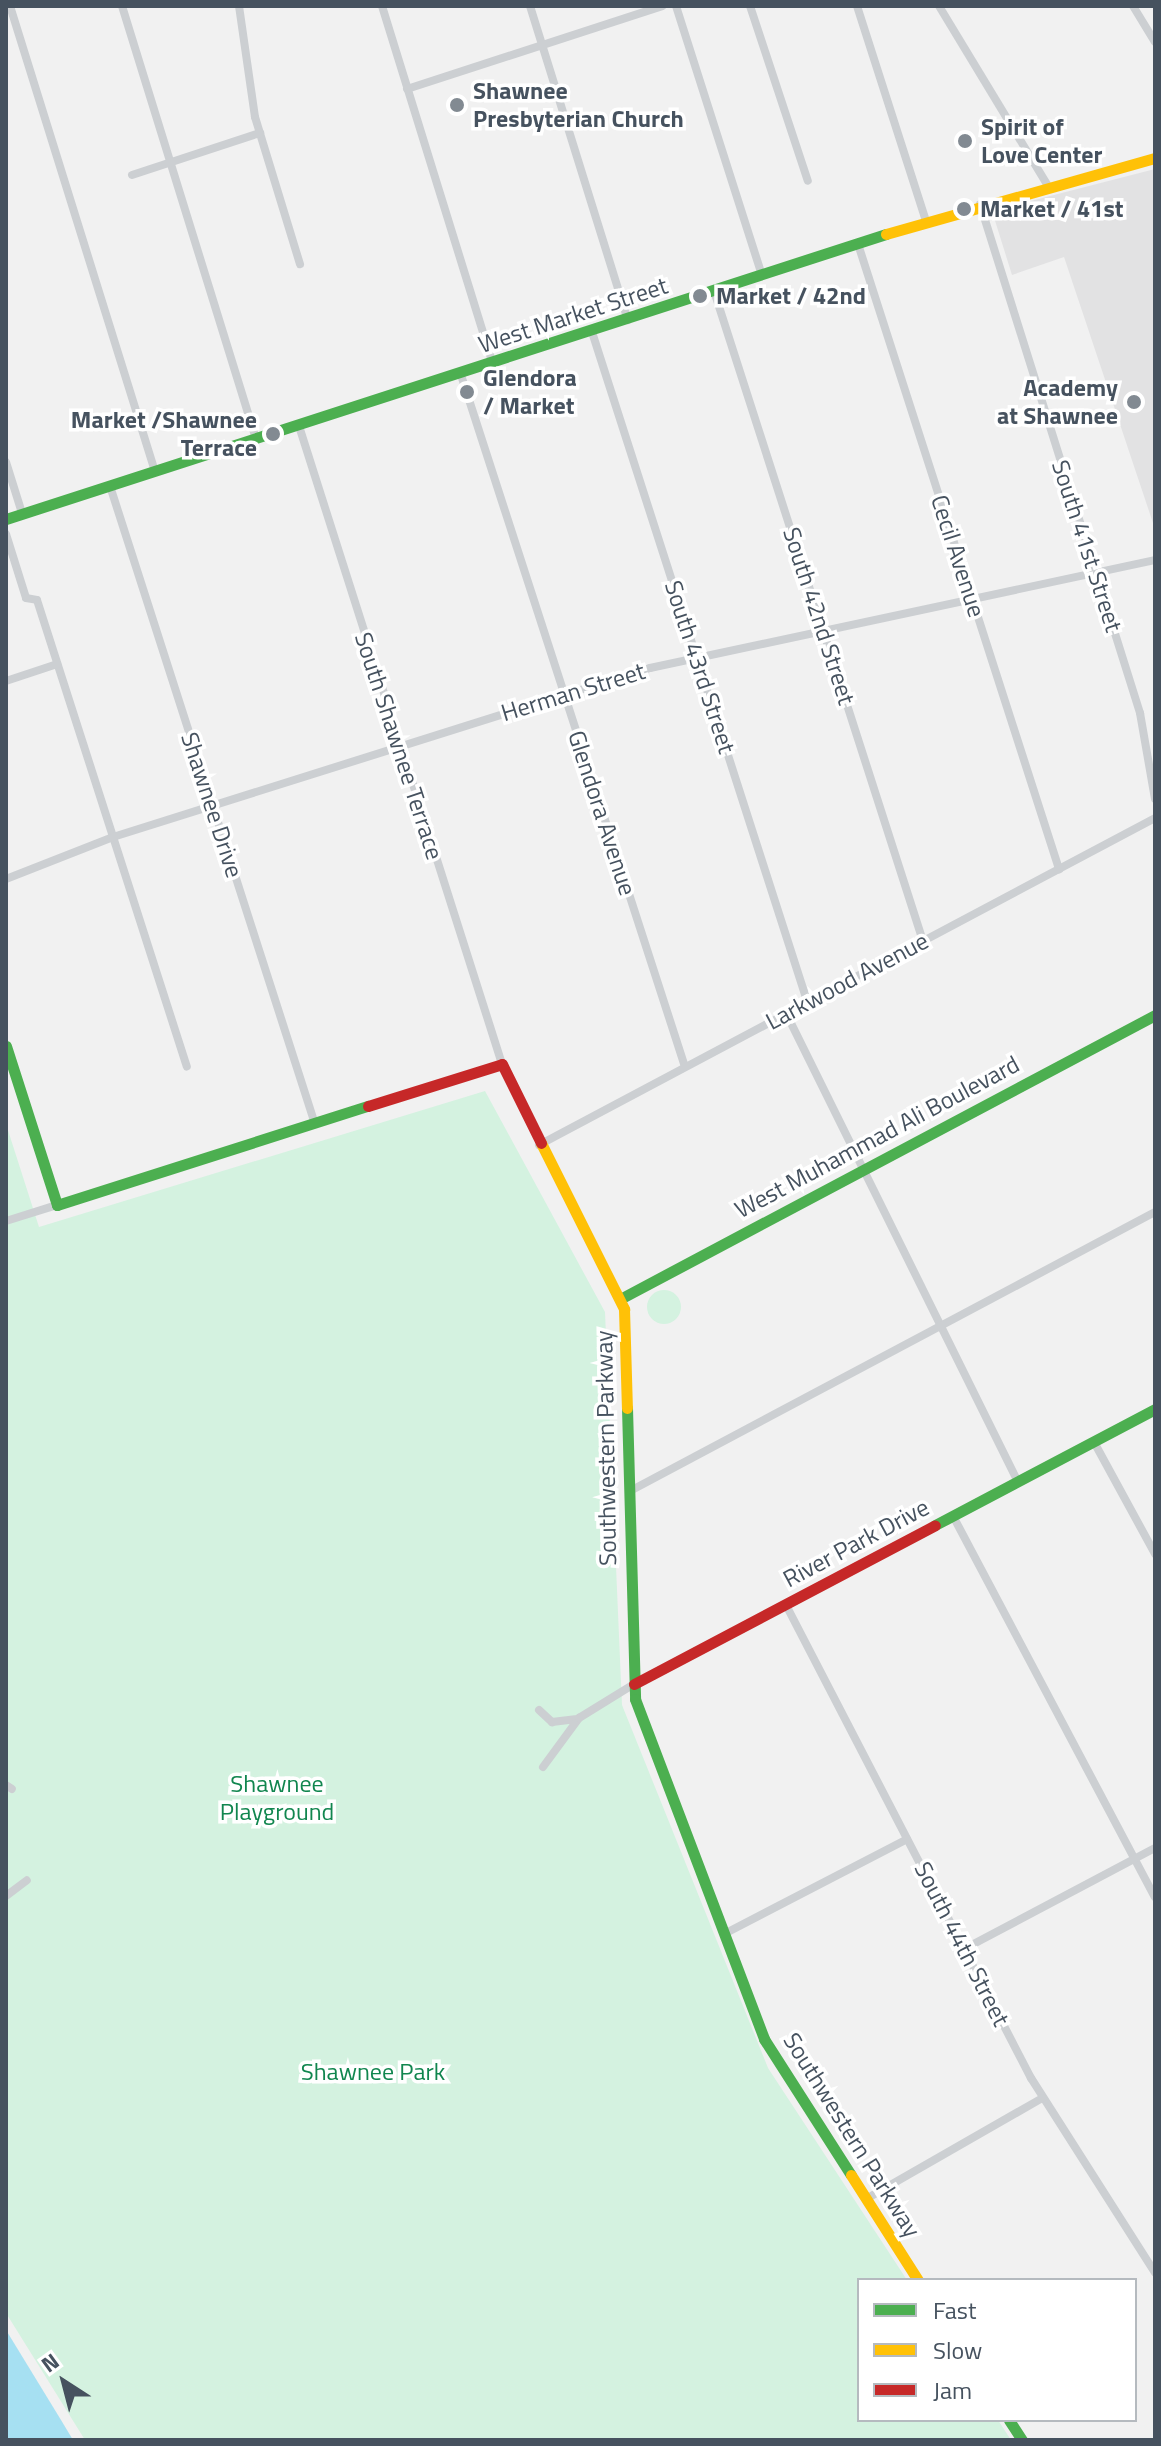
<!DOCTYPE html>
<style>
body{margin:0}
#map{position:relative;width:1161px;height:2446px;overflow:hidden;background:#f1f1f1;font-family:"Titillium Web",sans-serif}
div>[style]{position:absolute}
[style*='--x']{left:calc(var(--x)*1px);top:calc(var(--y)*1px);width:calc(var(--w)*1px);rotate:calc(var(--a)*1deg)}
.education>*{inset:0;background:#e2e2e3}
.green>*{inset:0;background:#d4f2e0}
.round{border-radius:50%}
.water>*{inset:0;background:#a6e0f2}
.street>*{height:8px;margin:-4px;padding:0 4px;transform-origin:4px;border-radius:4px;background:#cccfd2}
.fast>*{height:11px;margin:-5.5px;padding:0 5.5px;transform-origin:5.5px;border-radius:5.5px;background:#4caf50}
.slow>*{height:11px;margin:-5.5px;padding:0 5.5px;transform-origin:5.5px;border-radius:5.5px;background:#ffc107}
.jam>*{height:11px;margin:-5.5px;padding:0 5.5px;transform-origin:5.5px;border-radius:5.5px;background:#c62828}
.dots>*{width:22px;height:22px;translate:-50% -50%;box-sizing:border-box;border:4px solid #fff;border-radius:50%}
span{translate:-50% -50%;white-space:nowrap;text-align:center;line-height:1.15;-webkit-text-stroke:7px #fff;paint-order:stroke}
.poi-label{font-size:24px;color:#46525f;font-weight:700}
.left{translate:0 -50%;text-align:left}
.right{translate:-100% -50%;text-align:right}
.street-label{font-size:24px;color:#46525f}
.park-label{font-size:24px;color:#11864f}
.frame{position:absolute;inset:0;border:8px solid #46525f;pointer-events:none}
.legend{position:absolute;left:857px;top:2278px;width:280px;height:144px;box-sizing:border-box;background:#fff;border:2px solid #b5babf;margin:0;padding:10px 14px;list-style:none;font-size:24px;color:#46525f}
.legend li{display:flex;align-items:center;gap:16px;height:40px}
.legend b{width:40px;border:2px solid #b5babf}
.north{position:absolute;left:24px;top:2342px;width:80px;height:80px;-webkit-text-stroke:6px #fff;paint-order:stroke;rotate:324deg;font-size:22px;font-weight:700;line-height:32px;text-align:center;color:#46525f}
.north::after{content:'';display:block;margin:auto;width:28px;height:36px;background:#46525f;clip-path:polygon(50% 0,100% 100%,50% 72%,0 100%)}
</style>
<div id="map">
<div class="education">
<div style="clip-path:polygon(1155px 169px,1155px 529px,1064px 257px,1012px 275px,992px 211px)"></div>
</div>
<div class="green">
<div style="clip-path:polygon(485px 1091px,605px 1312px,622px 1705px,768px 2068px,907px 2280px,859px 2280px,859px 2420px,998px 2420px,1011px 2440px,85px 2440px,6px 2313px,6px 1124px,39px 1227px)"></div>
<div class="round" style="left:647px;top:1290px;width:34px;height:34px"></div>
</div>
<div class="water">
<div style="clip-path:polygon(6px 2330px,61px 2420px,73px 2440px,6px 2440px)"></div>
</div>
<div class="street">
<div style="--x:10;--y:6;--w:488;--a:72.7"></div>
<div style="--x:122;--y:6;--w:454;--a:72.8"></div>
<div style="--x:239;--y:6;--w:112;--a:81.8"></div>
<div style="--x:255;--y:117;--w:154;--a:73"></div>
<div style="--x:382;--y:6;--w:375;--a:72.8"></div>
<div style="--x:530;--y:6;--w:329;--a:72.7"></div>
<div style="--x:676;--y:6;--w:283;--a:72.3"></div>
<div style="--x:750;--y:6;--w:184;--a:71.7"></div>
<div style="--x:857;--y:6;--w:226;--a:72.2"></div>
<div style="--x:939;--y:6;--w:210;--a:58.8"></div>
<div style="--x:1133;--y:6;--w:42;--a:58.6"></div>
<div style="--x:407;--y:89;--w:269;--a:-18"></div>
<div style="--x:132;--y:175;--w:135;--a:-18.2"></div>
<div style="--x:980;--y:204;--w:534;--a:72.55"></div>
<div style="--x:1140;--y:713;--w:87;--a:80.1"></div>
<div style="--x:858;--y:244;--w:657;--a:72.17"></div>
<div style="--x:714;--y:291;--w:683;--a:72.18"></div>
<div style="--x:592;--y:332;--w:703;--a:72.18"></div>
<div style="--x:461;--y:375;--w:727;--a:72.06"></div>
<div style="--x:299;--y:426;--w:670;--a:72.35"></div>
<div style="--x:6;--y:462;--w:53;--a:72.6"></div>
<div style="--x:110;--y:486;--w:670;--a:72.19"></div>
<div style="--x:6;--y:534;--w:67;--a:72.6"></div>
<div style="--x:26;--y:598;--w:11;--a:10"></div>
<div style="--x:37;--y:600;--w:490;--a:72.2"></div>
<div style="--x:6;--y:681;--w:54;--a:-18.4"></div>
<div style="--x:6;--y:879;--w:115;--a:-21.4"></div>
<div style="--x:113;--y:837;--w:563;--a:-17.47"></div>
<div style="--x:650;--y:668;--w:516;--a:-12.07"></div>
<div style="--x:786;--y:1013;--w:523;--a:63.68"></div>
<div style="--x:539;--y:1145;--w:697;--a:-27.96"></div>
<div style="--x:6;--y:1221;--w:53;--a:-17.4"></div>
<div style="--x:1094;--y:1442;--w:128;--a:61.4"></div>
<div style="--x:630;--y:1491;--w:595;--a:-27.99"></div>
<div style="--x:953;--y:1516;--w:431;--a:62.1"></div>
<div style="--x:786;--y:1605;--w:533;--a:62.62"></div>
<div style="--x:1031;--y:2078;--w:231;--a:57.5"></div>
<div style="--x:539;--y:1710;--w:18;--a:43"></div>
<div style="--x:552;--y:1722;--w:23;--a:-7"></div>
<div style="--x:543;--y:1767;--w:61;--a:-53.7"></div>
<div style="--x:579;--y:1718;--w:65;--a:-31.7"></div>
<div style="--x:6;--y:1785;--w:7;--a:34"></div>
<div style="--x:6;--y:1896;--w:26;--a:-37"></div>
<div style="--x:724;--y:1934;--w:206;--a:-27.4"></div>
<div style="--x:964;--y:1949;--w:216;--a:-27.9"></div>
<div style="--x:866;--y:2199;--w:203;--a:-29.8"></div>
</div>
<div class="fast">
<div style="--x:6;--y:519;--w:925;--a:-17.95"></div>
<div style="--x:6;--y:1046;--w:167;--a:72.2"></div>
<div style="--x:57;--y:1205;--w:326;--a:-17.7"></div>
<div style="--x:620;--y:1299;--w:606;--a:-27.96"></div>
<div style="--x:627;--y:1408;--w:291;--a:88.4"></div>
<div style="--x:635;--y:1699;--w:364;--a:69.2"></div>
<div style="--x:764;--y:2039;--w:161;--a:57.4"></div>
<div style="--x:935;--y:1525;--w:249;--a:-27.8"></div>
<div style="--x:1009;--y:2420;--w:24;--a:57"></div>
</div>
<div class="slow">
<div style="--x:886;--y:234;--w:280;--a:-15.8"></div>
<div style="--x:541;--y:1143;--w:186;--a:63.4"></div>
<div style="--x:624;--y:1309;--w:99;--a:88.3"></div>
<div style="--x:851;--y:2175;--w:125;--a:57.5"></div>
</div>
<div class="jam">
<div style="--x:368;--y:1106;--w:140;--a:-17.4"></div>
<div style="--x:502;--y:1064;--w:88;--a:63.7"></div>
<div style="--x:634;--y:1684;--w:340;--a:-27.8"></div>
</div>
<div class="dots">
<div style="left:457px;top:105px;background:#828a92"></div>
<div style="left:965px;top:141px;background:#828a92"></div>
<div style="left:964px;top:209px;background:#828a92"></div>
<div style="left:700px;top:296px;background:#828a92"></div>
<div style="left:467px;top:392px;background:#828a92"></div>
<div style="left:1134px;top:402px;background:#828a92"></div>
<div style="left:273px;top:434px;background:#828a92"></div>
</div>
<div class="poi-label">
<span class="left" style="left:473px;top:105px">Shawnee<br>Presbyterian Church</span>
<span class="left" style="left:981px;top:141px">Spirit of<br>Love Center</span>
<span class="left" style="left:980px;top:209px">Market / 41st</span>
<span class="left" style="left:716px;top:296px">Market / 42nd</span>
<span class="left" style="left:483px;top:392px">Glendora<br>/ Market</span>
<span class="right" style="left:1118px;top:402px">Academy<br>at Shawnee</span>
<span class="right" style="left:257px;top:434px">Market /Shawnee<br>Terrace</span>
</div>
<div class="street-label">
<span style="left:573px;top:315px;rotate:-18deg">West Market Street</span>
<span style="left:1087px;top:546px;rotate:72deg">South 41st Street</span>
<span style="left:958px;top:556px;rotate:72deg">Cecil Avenue</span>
<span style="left:819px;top:616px;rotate:72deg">South 42nd Street</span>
<span style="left:700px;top:667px;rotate:72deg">South 43rd Street</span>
<span style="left:573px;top:692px;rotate:-17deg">Herman Street</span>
<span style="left:399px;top:746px;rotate:72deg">South Shawnee Terrace</span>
<span style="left:212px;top:805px;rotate:72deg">Shawnee Drive</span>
<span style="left:602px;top:813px;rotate:72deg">Glendora Avenue</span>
<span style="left:847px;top:981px;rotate:-28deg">Larkwood Avenue</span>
<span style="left:877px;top:1137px;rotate:-28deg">West Muhammad Ali Boulevard</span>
<span style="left:606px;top:1448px;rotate:-91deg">Southwestern Parkway</span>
<span style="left:856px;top:1543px;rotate:-28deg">River Park Drive</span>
<span style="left:962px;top:1944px;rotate:63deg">South 44th Street</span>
<span style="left:852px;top:2135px;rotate:58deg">Southwestern Parkway</span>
</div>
<div class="park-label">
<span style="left:277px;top:1798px">Shawnee<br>Playground</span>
<span style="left:373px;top:2072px">Shawnee Park</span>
</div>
<div class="frame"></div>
<ul class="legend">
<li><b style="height:10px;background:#4caf50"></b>Fast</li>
<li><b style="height:10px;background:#ffc107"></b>Slow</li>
<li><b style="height:10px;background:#c62828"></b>Jam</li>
</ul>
<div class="north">N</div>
</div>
